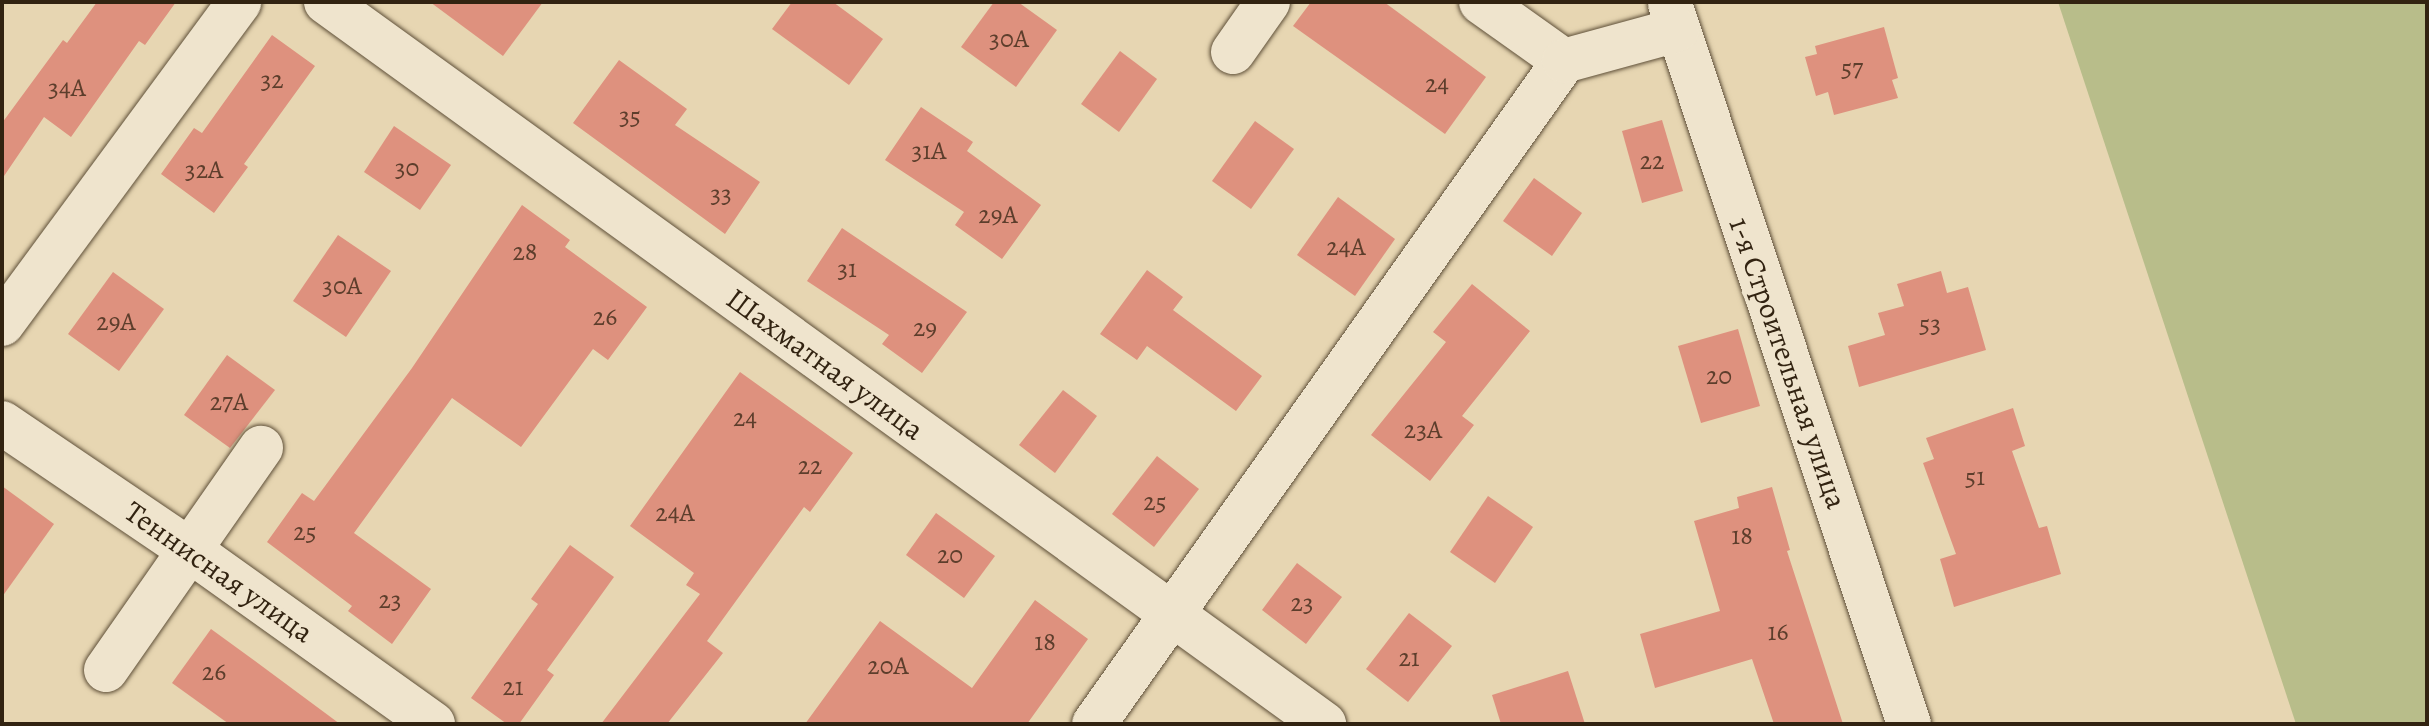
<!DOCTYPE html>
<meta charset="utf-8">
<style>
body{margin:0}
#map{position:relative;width:2429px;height:726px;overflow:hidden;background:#e7d6b2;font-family:Alegreya,serif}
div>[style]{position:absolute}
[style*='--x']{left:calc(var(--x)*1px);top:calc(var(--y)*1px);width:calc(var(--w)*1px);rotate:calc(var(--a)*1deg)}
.green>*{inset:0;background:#b8bd8a}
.building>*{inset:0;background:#de917e}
.roads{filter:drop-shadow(0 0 2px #5f5039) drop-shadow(0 0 2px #5f5039)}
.minor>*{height:44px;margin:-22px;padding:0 22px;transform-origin:22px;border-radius:22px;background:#efe4cd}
span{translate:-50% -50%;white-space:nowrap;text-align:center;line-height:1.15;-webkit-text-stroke:7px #efe4cd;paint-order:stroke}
.number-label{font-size:26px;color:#5d3e2c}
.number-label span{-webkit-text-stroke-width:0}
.street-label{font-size:30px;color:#322311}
.frame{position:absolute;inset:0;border:4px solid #322311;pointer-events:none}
</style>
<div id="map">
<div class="green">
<div style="clip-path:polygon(2058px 2px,2427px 2px,2427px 724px,2296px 724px)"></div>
</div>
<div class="building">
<div style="clip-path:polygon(97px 2px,176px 2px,145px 45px,139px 41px,71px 137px,44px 117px,2px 179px,2px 123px,63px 40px,67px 43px)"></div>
<div style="clip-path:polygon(430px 2px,543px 2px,503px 56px)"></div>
<div style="clip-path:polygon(792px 2px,833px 2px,883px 39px,849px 85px,772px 29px)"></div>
<div style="clip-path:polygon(994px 2px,1018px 2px,1057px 30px,1016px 87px,961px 47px)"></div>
<div style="clip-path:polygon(1311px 2px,1384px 2px,1486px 77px,1445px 134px,1293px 26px)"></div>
<div style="clip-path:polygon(1884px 27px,1898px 78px,1892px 80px,1898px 98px,1834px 115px,1828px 92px,1816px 96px,1805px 57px,1817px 54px,1815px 46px)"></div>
<div style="clip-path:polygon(272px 35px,315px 66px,244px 164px,248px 167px,214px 213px,161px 174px,194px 128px,202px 133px)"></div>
<div style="clip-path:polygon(1120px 51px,1157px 79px,1119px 132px,1081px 104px)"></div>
<div style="clip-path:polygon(619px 60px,687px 109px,675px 125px,760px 182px,725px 234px,573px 123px)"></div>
<div style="clip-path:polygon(921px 107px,973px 142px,967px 151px,1041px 205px,1002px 259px,955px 225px,964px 212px,885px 160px)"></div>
<div style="clip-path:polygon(1662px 120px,1683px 191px,1642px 203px,1622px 131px)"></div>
<div style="clip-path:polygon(1255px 121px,1294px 149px,1251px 209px,1212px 181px)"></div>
<div style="clip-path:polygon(394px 126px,451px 165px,420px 210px,364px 172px)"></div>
<div style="clip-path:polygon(1534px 178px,1582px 213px,1552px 256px,1503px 221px)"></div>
<div style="clip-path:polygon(1338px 197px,1395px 239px,1355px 296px,1297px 255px)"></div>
<div style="clip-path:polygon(522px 205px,570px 240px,565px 247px,647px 307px,608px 360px,593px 349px,521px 447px,452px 398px,354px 533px,431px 589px,392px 644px,348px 611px,352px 606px,267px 542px,302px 493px,314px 501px,412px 368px)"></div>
<div style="clip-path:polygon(842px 228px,967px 312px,922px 373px,882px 344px,889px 335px,807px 281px)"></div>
<div style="clip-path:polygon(338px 235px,391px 271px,346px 337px,293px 301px)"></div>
<div style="clip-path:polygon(1147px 270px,1183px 297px,1173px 310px,1262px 376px,1236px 411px,1147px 346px,1137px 360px,1100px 334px)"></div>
<div style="clip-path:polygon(1941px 271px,1947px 293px,1968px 287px,1986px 350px,1859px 387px,1848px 346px,1885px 335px,1878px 313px,1904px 306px,1897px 284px)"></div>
<div style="clip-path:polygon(113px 272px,164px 309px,119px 371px,68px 334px)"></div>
<div style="clip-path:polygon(1472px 284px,1530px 331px,1462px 416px,1474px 425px,1430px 481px,1371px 435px,1446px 342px,1433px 332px)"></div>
<div style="clip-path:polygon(1738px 329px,1760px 406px,1701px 423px,1678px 346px)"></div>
<div style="clip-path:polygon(227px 355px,275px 390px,230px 448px,184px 415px)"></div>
<div style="clip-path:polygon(740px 372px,853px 453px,810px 512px,804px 507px,707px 641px,723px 653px,667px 724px,601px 724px,700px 594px,686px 585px,694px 573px,630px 526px)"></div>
<div style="clip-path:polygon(1063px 390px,1097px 416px,1055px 473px,1019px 445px)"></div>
<div style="clip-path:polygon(2013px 408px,2025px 446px,2012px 451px,2039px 528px,2047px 526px,2061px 574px,1954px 607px,1940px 559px,1956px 554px,1923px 463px,1934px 459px,1926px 438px)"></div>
<div style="clip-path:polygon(1157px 456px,1199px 489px,1154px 547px,1112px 514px)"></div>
<div style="clip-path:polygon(2px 486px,54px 524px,2px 597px)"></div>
<div style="clip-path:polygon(1772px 487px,1790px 550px,1787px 551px,1843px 724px,1774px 724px,1752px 659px,1655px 688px,1640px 634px,1720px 611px,1694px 521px,1739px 508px,1737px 497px)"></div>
<div style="clip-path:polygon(1488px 496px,1533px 527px,1495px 583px,1450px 552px)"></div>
<div style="clip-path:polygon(936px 513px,995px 556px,964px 598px,906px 555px)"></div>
<div style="clip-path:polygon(570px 545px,614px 577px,547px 670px,554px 675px,519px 724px,507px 724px,471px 698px,538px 604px,531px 599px)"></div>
<div style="clip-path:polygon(1297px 563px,1342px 597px,1306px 644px,1262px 610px)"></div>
<div style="clip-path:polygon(1035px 600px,1088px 639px,1027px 724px,805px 724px,880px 621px,972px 688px)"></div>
<div style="clip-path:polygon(1409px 613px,1452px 646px,1408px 702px,1366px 669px)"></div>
<div style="clip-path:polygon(211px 629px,255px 661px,340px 724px,229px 724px,172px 683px)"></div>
<div style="clip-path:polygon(1568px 671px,1585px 724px,1501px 724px,1492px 695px)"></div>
</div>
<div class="roads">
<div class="minor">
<div style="--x:326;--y:2;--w:1232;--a:35.88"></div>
<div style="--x:1481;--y:2;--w:102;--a:35.4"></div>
<div style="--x:1670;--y:4;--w:759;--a:71.64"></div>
<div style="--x:1233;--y:52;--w:61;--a:-55"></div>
<div style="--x:2;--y:324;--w:400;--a:-53.6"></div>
<div style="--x:2;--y:423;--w:225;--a:34.1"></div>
<div style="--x:188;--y:549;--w:301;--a:35.5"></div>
<div style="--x:106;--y:670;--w:271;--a:-55.1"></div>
<div style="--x:1094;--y:724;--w:813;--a:-54.67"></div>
<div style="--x:1564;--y:61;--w:117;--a:-15.3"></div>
</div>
</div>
<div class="number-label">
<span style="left:1009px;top:39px">30А</span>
<span style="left:1852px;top:68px">57</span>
<span style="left:272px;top:80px">32</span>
<span style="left:1437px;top:84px">24</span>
<span style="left:67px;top:88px">34А</span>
<span style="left:630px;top:116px">35</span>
<span style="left:929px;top:151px">31А</span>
<span style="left:1652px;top:161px">22</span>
<span style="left:407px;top:168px">30</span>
<span style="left:204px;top:170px">32А</span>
<span style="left:721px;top:194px">33</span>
<span style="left:998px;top:215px">29А</span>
<span style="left:1346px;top:247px">24А</span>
<span style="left:525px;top:252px">28</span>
<span style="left:847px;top:269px">31</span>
<span style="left:342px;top:286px">30А</span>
<span style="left:605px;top:317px">26</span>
<span style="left:116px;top:322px">29А</span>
<span style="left:1930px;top:324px">53</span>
<span style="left:925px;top:328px">29</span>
<span style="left:1719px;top:376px">20</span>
<span style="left:229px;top:402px">27А</span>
<span style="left:745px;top:418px">24</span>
<span style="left:1423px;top:430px">23А</span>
<span style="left:810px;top:466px">22</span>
<span style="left:1975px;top:477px">51</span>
<span style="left:1155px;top:502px">25</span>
<span style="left:675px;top:513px">24А</span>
<span style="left:305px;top:532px">25</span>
<span style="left:1742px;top:536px">18</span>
<span style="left:950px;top:555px">20</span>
<span style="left:390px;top:600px">23</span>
<span style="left:1302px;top:603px">23</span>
<span style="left:1778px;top:632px">16</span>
<span style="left:1045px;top:642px">18</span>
<span style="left:1409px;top:658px">21</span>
<span style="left:888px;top:666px">20А</span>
<span style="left:214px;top:672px">26</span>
<span style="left:513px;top:687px">21</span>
</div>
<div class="street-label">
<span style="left:1788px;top:363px;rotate:71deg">1-я Строительная улица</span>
<span style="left:825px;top:364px;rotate:36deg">Шахматная улица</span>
<span style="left:219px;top:572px;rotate:35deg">Теннисная улица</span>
</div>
<div class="frame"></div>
</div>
